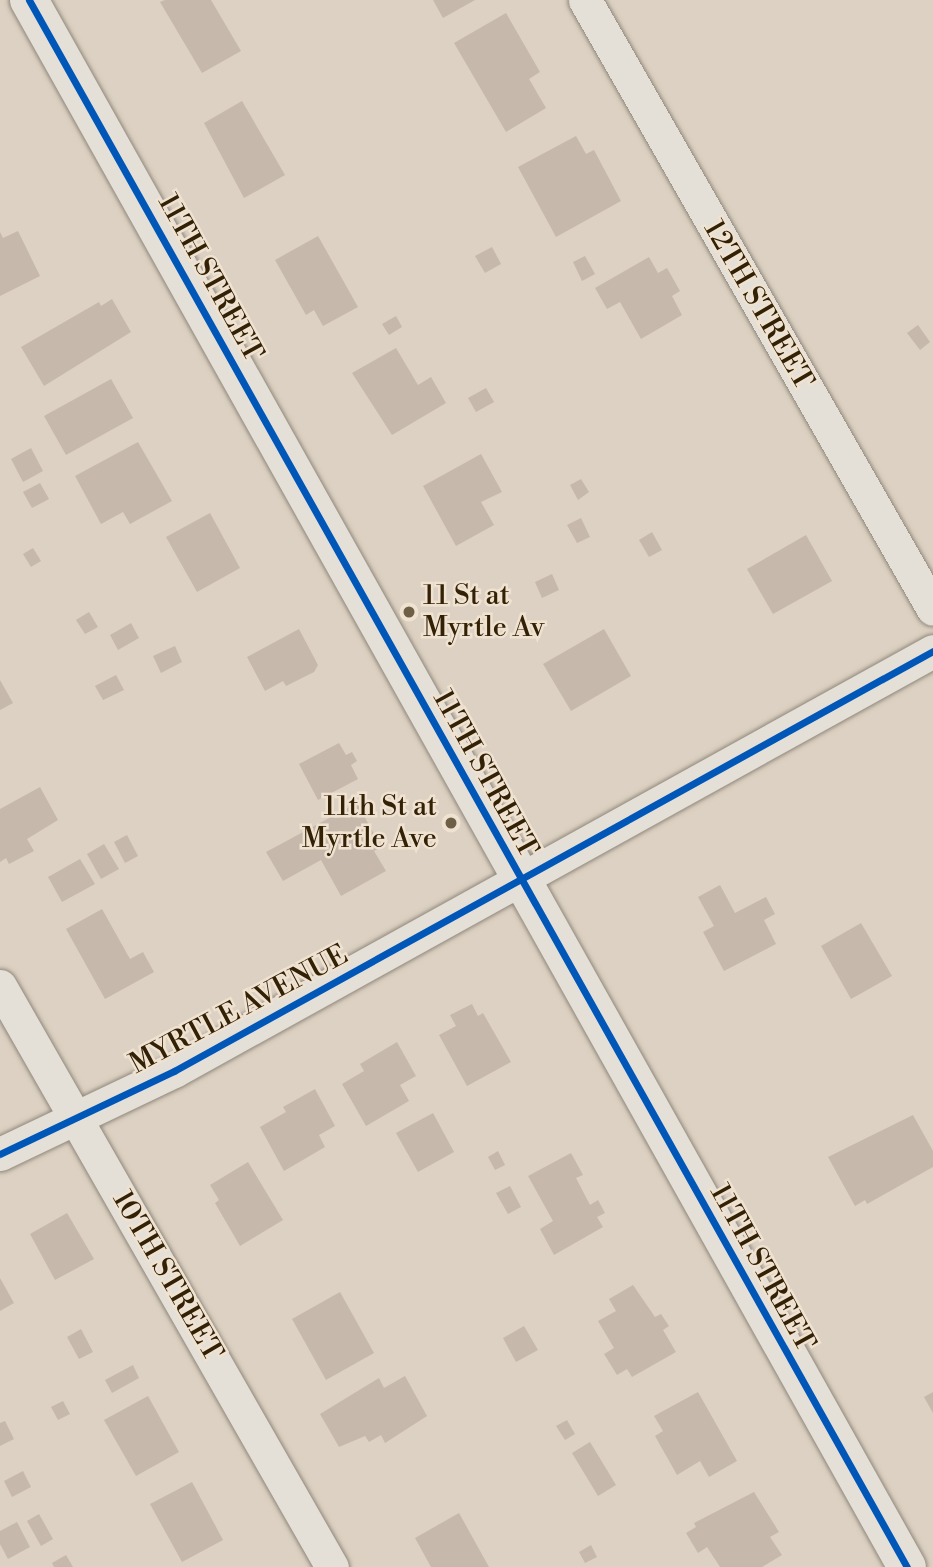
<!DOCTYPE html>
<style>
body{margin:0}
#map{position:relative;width:933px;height:1567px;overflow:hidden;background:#dcd1c2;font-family:"Libre Bodoni",serif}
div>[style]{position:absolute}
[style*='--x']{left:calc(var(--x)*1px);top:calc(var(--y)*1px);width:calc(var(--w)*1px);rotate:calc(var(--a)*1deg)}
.building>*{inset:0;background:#c7b8ac}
.roads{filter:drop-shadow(0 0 2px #90877b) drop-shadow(0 0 2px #90877b)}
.minor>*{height:33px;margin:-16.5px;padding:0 16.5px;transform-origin:16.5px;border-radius:16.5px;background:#e4dfd7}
.secondary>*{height:38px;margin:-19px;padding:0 19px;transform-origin:19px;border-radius:19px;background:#e4dfd7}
.cycleway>*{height:7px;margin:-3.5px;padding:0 3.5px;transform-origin:3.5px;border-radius:3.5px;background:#0057b8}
.dots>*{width:19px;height:19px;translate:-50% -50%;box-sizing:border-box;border:4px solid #efe2d1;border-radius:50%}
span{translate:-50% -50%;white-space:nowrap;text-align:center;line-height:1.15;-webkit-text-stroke:5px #efe2d1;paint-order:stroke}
.street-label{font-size:28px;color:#332105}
.poi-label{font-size:28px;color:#332105}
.left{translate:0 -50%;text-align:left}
.right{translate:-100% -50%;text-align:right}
</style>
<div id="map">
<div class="building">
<div style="clip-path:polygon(165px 0,211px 0,241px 51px,202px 73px,160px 2px)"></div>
<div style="clip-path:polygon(433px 0,475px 0,443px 18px)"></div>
<div style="clip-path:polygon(506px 13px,540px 72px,529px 79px,546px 108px,506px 132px,454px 43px)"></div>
<div style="clip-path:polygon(242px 101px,285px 175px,244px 198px,204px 123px)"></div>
<div style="clip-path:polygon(576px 136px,586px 154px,594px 150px,621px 201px,556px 237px,518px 167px)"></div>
<div style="clip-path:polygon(18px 231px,40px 276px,0 296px,0 232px,3px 238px)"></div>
<div style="clip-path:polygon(318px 236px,358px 307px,323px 326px,314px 310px,306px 315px,275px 260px)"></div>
<div style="clip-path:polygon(492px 247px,501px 264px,485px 273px,475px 256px)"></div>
<div style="clip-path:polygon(585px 256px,595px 274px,582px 281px,573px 262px)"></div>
<div style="clip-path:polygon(649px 257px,658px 273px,667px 268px,680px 291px,672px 296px,682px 315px,641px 339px,620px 302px,607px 309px,595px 288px)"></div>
<div style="clip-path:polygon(112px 299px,131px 332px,44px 386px,21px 347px,99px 302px,101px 306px)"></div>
<div style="clip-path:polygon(396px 316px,402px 327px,389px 335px,382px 324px)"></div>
<div style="clip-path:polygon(918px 325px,930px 342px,920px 350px,907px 333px)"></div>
<div style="clip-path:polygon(396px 348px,418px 385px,431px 377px,446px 403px,392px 435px,352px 373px)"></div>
<div style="clip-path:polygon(111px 379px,133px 418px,66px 455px,44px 416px)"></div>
<div style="clip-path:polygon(486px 388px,494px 402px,476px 412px,468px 398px)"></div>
<div style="clip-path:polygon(138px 442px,172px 501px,130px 524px,123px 512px,101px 524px,75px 476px)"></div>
<div style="clip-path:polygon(31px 448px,43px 471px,23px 482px,11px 459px)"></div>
<div style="clip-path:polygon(481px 454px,502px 492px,481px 502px,494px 525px,456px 546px,423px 486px)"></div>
<div style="clip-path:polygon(581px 479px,589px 492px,578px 500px,570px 485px)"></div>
<div style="clip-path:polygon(40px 483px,49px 499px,32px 508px,23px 492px)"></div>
<div style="clip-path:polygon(210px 513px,240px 568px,197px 592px,166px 537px)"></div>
<div style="clip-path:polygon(581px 518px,590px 537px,577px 543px,567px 525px)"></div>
<div style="clip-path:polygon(652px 532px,662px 550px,649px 557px,639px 540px)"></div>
<div style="clip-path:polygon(806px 535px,832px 581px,773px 614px,747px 569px)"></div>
<div style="clip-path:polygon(33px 548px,41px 561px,31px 567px,23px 554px)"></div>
<div style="clip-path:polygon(552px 574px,559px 590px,542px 598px,535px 582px)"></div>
<div style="clip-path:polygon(89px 612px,98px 627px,85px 634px,76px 620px)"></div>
<div style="clip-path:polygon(131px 623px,139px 638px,118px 650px,110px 635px)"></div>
<div style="clip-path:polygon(299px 629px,318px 665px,314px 672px,286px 686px,283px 681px,265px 691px,247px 657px)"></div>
<div style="clip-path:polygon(604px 629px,631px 676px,571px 711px,543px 664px)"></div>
<div style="clip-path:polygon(175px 646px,182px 662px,161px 673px,153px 656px)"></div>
<div style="clip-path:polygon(116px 675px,124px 690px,103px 700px,95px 686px)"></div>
<div style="clip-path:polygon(0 680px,13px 703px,0 710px)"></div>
<div style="clip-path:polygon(339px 743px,346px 755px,352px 752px,357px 761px,351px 765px,358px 779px,318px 800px,299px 764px)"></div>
<div style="clip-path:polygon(40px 787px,58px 820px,27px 839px,34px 851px,9px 864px,6px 858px,0 862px,0 809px)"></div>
<div style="clip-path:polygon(357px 803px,381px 847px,374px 851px,386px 871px,341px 896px,321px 860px,283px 881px,266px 852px)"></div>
<div style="clip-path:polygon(127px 835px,138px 856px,125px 863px,114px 842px)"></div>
<div style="clip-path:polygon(104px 844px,119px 869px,101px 879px,87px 854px)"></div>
<div style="clip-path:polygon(80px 859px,95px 884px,62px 902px,48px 877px)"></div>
<div style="clip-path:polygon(720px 885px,735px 913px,766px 897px,775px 914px,764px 920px,776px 944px,724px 971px,703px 932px,714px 926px,698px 897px)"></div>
<div style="clip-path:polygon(102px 909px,130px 959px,143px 952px,154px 972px,105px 999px,66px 929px)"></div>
<div style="clip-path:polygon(861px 923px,892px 976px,851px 999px,821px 946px)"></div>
<div style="clip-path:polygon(472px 1004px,478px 1016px,483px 1013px,511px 1062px,467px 1086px,439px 1035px,456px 1026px,450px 1015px)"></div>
<div style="clip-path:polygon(397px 1042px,416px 1076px,400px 1085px,409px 1101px,366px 1126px,342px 1084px,364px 1071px,360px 1064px)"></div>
<div style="clip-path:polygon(315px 1089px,335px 1126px,319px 1135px,325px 1147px,284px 1171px,260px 1127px,286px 1112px,283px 1107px)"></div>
<div style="clip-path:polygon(433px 1113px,454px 1152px,418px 1172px,396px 1133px)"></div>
<div style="clip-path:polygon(913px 1115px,933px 1151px,933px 1167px,867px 1204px,865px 1200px,855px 1206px,828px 1157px)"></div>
<div style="clip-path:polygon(498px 1151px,505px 1165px,495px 1170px,488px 1157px)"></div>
<div style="clip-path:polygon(571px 1153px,583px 1175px,576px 1178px,590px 1205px,598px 1200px,605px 1213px,597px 1217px,603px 1227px,554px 1255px,540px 1229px,553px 1221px,528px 1176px)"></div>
<div style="clip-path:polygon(248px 1162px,283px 1220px,240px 1246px,215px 1203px,219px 1200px,210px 1185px)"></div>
<div style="clip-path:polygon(510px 1186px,521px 1207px,508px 1214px,496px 1193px)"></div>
<div style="clip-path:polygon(67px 1213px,94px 1259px,55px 1280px,30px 1234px)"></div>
<div style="clip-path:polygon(0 1278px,14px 1303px,0 1311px)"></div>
<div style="clip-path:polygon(633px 1285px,655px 1317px,661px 1314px,669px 1326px,663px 1330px,676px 1352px,632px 1377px,627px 1369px,617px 1375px,604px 1354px,614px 1348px,598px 1321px,616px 1311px,609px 1299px)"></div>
<div style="clip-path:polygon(340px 1292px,374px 1353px,326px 1380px,292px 1319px)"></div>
<div style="clip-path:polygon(524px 1326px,538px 1350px,516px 1362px,503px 1338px)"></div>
<div style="clip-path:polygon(81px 1329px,93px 1352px,79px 1359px,67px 1337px)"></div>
<div style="clip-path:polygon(133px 1365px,139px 1378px,112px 1393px,105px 1380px)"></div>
<div style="clip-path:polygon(405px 1376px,427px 1416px,385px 1443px,381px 1435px,369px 1442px,365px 1436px,339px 1447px,320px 1414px,379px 1378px,384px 1388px)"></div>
<div style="clip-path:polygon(698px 1392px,737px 1461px,709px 1477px,700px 1461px,677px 1475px,655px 1436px,663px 1431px,654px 1416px)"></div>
<div style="clip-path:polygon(933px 1392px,933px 1413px,924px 1397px)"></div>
<div style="clip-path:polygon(148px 1396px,179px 1452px,136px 1476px,104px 1420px)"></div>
<div style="clip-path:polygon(63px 1401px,70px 1414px,58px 1420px,51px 1407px)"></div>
<div style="clip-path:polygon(567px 1420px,575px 1434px,565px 1440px,556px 1426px)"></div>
<div style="clip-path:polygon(5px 1421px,14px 1439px,0 1446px,0 1423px)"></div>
<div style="clip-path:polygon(590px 1442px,616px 1485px,598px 1496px,572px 1453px)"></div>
<div style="clip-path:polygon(23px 1471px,31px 1487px,12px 1497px,4px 1481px)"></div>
<div style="clip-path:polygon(192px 1482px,223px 1540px,182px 1562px,150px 1504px)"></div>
<div style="clip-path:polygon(754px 1492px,779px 1532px,770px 1537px,782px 1555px,762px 1567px,720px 1567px,707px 1547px,698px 1553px,686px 1533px,696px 1527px,694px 1523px)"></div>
<div style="clip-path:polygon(459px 1513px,489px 1567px,431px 1567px,415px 1538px)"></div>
<div style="clip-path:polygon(39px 1514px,53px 1539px,41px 1546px,27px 1521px)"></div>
<div style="clip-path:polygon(17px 1522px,30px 1547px,8px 1559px,0 1544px,0 1531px)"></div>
<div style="clip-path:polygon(591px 1545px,597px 1557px,585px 1563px,579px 1552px)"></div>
<div style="clip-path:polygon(66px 1555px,73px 1567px,54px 1567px,52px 1563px)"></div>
</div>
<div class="roads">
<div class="minor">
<div style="--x:585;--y:0;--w:701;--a:60.26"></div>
<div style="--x:0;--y:986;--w:669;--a:60.26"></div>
<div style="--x:0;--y:1154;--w:193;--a:-25.5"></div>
<div style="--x:174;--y:1071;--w:867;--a:-28.96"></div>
</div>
<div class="secondary">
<div style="--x:29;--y:0;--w:1796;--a:60.74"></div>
</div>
</div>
<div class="cycleway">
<div style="--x:29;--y:0;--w:1796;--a:60.74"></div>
<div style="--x:0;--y:1154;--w:193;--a:-25.5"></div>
<div style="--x:174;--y:1071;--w:867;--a:-28.96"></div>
</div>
<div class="dots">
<div style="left:409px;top:612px;background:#6e5f47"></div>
<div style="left:451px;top:823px;background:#6e5f47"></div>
</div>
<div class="street-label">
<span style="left:210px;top:278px;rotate:61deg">11TH STREET</span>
<span style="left:758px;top:305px;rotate:60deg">12TH STREET</span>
<span style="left:485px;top:774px;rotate:61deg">11TH STREET</span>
<span style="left:239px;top:1010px;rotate:-28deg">MYRTLE AVENUE</span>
<span style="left:762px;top:1268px;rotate:61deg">11TH STREET</span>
<span style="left:167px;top:1276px;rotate:60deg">10TH STREET</span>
</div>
<div class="poi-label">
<span class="left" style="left:423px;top:612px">11 St at<br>Myrtle Av</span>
<span class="right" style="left:437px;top:823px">11th St at<br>Myrtle Ave</span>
</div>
</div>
